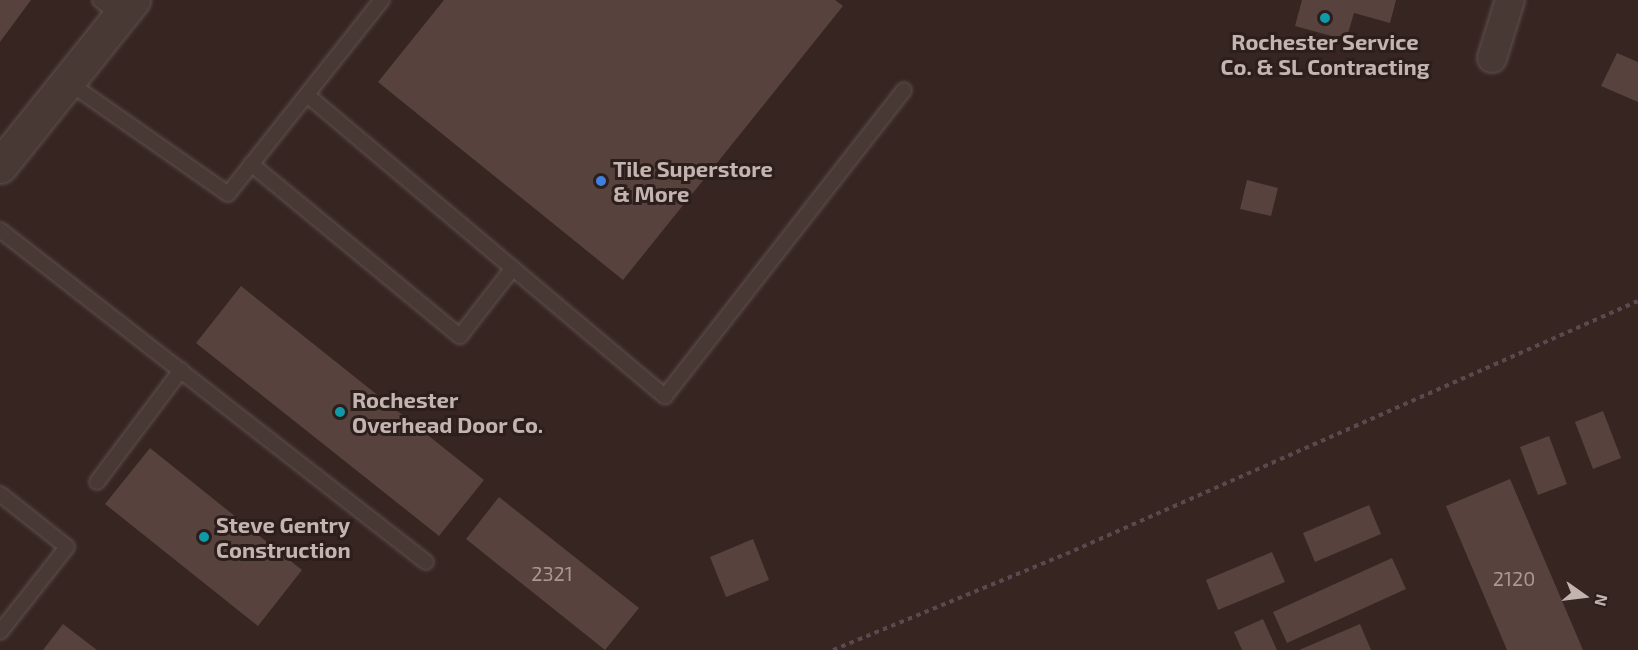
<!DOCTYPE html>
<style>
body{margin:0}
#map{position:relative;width:1638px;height:650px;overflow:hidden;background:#372522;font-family:"Exo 2",sans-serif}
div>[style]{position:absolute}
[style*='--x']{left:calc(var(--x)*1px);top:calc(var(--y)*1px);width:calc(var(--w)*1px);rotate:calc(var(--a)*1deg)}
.building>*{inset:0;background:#57423e}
.path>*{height:4px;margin-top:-2px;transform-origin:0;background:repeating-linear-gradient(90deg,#5c484e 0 4.5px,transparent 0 9px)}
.roads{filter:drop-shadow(0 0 2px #60514d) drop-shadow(0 0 2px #60514d)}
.service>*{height:14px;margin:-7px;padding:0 7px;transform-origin:7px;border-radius:7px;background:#483935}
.minor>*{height:28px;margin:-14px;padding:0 14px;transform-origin:14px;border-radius:14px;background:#483935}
.tertiary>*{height:33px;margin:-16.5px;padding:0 16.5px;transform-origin:16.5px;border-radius:16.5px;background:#483935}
.dots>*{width:16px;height:16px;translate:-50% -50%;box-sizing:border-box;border:3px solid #2c1e1b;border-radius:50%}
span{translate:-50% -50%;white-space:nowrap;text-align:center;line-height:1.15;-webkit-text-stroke:6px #2c1e1b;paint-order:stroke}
.number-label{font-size:20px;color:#a99894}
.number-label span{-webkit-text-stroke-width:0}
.poi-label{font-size:22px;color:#c4b4b0;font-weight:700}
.left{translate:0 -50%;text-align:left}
.north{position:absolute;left:1554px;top:566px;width:60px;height:60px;-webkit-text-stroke:4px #2c1e1b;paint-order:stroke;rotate:104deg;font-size:16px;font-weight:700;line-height:24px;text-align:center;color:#c4b4b0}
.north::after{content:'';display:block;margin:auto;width:21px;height:27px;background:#c4b4b0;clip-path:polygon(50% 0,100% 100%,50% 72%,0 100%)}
</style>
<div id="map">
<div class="building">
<div style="clip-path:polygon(0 0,31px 0,0 42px)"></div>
<div style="clip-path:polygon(444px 0,835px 0,843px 6px,623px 280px,378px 82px)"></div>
<div style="clip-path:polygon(1302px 0,1396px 0,1390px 23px,1354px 13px,1346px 40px,1295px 26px)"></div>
<div style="clip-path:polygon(1617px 53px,1638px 62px,1638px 102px,1601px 86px)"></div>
<div style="clip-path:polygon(1247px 180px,1278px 188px,1271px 216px,1240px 209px)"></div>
<div style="clip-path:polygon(241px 286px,484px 480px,439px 536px,196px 343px)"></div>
<div style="clip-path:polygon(1603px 411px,1621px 458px,1593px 469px,1575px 422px)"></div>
<div style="clip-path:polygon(1549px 436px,1567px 484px,1538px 495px,1520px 447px)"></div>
<div style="clip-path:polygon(150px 448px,302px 570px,258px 626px,105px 504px)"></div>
<div style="clip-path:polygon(1510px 479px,1583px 650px,1507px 650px,1446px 506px)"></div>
<div style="clip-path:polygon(499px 497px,639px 608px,605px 650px,466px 539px)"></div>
<div style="clip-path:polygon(1369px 505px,1381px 534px,1315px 562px,1303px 533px)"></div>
<div style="clip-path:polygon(753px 539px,769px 580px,726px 597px,710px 557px)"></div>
<div style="clip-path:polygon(1272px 552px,1285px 582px,1218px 610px,1206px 580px)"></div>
<div style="clip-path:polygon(1392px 558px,1406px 589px,1287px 643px,1273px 612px)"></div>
<div style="clip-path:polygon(1263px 619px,1277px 650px,1242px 650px,1234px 632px)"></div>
<div style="clip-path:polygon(63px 624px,97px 650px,43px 650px)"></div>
<div style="clip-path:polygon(1360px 624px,1371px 650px,1299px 650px)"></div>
</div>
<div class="path">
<div style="--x:833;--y:650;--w:252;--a:-22.4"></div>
<div style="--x:1066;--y:554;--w:625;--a:-23.86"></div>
</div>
<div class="roads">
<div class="service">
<div style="--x:100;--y:0;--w:26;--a:39"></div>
<div style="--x:68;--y:82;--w:195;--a:35"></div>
<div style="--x:228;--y:194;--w:248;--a:-51.6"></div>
<div style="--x:307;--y:95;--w:468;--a:40.1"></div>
<div style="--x:665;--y:396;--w:388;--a:-52"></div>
<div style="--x:251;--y:164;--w:271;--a:39.5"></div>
<div style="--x:460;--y:336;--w:86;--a:-52.1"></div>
<div style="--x:0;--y:230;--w:540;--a:37.93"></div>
<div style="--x:97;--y:482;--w:140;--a:-53.1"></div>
<div style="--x:0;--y:494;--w:85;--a:38.3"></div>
<div style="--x:67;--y:547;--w:108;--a:128.2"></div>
</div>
<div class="minor">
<div style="--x:1492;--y:58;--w:61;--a:-72.8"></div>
</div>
<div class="tertiary">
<div style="--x:0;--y:166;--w:213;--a:-51.3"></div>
</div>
</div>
<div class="dots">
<div style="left:1325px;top:18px;background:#0f9aa8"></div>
<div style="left:601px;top:181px;background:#3f7fe0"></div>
<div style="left:340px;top:412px;background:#0f9aa8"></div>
<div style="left:204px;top:537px;background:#0f9aa8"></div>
</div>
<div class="number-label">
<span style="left:552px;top:573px">2321</span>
<span style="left:1514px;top:578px">2120</span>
</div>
<div class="poi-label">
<span style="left:1325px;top:54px">Rochester Service<br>Co. &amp; SL Contracting</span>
<span class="left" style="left:613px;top:181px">Tile Superstore<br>&amp; More</span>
<span class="left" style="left:352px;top:412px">Rochester<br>Overhead Door Co.</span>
<span class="left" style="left:216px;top:537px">Steve Gentry<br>Construction</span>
</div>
<div class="north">N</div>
</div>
